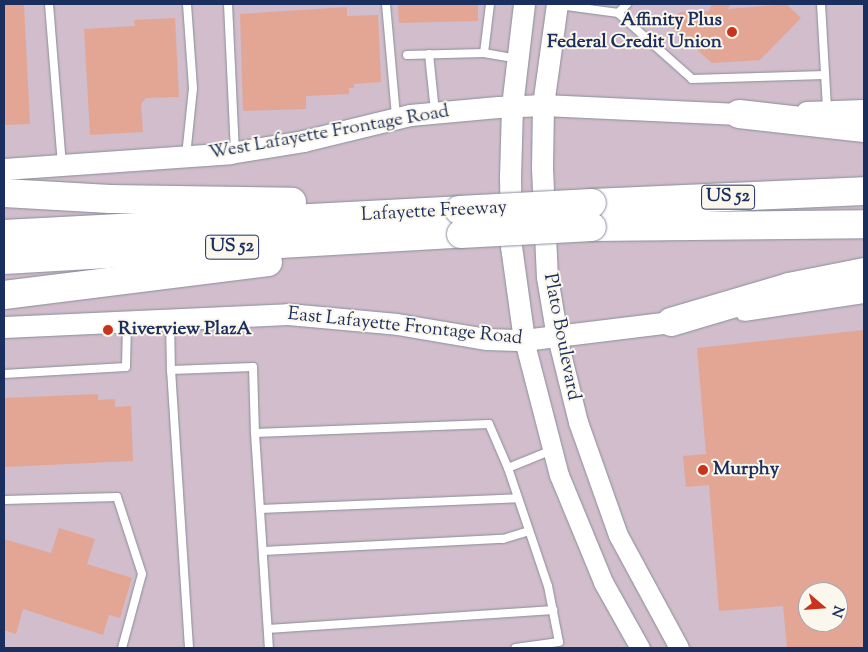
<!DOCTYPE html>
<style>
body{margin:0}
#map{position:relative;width:868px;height:652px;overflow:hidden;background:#f4edd7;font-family:"Sorts Mill Goudy",serif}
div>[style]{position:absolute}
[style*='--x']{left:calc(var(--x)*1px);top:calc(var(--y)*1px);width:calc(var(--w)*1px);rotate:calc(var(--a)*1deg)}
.industrial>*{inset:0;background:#d1bdcb}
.building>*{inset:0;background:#e3a695}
.roads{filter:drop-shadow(0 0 1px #888e9a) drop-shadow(0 0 1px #888e9a)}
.service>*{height:8px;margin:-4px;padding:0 4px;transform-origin:4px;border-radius:4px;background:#fff}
.tertiary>*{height:19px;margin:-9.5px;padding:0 9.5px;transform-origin:9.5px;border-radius:9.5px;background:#fff}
.secondary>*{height:21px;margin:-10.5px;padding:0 10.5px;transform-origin:10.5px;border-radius:10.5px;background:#fff}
.motorway>*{height:28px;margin:-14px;padding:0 14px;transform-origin:14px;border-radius:14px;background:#fff}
.bridges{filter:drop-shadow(0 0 1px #888e9a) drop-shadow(0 0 1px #888e9a)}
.motorway-bridge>*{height:28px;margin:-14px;padding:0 14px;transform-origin:14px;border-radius:14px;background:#fff}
.dots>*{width:14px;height:14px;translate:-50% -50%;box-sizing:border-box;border:2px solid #fbf7ec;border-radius:50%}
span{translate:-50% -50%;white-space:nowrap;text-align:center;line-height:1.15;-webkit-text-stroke:4px #fbf7ec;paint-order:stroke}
.shield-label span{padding:1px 4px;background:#fbf7ec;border:1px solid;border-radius:4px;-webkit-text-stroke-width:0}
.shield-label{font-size:18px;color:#1b2f5e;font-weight:700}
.poi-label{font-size:19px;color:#1b2f5e;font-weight:700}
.right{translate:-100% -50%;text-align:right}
.left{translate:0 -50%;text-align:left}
.street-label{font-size:19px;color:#1b2f5e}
.frame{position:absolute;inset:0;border:5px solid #1b2f5e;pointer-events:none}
.north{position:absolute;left:798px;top:582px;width:50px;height:50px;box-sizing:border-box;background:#fbf7ec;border:1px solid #a1a7b3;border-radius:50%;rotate:108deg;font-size:14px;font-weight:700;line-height:20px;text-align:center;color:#1b2f5e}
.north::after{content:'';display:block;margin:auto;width:18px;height:22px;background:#c8321e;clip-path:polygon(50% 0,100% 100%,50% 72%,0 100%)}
</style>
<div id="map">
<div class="industrial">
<div style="clip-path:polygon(evenodd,4px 4px,864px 4px,864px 648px,4px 648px,4px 4px,808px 592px,838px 592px,838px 622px,808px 622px,808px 592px)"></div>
</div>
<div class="building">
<div style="clip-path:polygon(4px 4px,24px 4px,30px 124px,4px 125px)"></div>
<div style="clip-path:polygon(398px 4px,478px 4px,478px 21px,399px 23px)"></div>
<div style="clip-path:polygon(712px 4px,730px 4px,728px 9px,786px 4px,801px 18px,760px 60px,712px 63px,667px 23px,680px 12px,709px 11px)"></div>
<div style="clip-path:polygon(347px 7px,347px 16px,378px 15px,381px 82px,354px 84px,354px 88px,349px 88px,349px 94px,306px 96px,306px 109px,243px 111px,240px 14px)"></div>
<div style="clip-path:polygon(175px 18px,179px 97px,146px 98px,141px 104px,143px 132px,90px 135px,84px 29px,135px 26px,134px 20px)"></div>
<div style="clip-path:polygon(evenodd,864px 330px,864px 648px,787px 648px,783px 606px,719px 611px,709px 485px,686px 487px,683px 456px,706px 454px,697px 348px,864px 330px,808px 592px,838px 592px,838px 622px,808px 622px,808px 592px)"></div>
<div style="clip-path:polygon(98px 394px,98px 400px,115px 399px,115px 407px,131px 406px,133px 461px,4px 467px,4px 398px)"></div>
<div style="clip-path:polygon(59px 528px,95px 539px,87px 564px,132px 578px,120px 618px,109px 615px,103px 635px,23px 609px,16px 634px,4px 630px,4px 539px,51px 553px)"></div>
</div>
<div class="roads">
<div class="service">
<div style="--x:49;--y:4;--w:161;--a:85.4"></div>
<div style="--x:228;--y:4;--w:148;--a:87.3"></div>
<div style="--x:386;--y:4;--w:112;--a:84.9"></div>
<div style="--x:821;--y:4;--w:105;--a:86.7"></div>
<div style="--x:559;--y:5;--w:60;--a:7.7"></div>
<div style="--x:618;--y:13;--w:99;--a:41.7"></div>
<div style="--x:692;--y:79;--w:133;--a:-1.7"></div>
<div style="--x:618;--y:13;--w:13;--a:-45"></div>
<div style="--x:484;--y:53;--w:34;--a:10"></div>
<div style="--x:429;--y:54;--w:58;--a:84.1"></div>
<div style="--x:407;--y:55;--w:77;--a:-1.5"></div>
<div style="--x:484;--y:53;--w:49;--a:-83"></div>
<div style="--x:186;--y:156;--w:68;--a:-84.1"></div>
<div style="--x:193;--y:88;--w:84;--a:-94.1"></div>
<div style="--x:170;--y:320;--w:50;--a:88.9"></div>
<div style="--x:4;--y:374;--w:122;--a:-3.3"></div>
<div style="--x:126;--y:367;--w:43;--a:-88.7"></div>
<div style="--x:255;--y:433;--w:215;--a:86.3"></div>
<div style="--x:508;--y:468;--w:125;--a:71.3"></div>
<div style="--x:548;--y:586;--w:57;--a:78.9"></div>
<div style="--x:559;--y:642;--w:44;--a:172.2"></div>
<div style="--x:4;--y:500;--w:113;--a:-1.5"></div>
<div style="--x:117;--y:497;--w:81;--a:72"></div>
<div style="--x:142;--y:574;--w:77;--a:105.1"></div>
<div style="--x:260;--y:509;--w:258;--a:-2.4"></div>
<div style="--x:263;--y:551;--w:240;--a:-2.9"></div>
<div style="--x:503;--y:539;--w:27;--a:-17"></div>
<div style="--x:268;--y:629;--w:286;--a:-3.8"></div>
<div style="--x:189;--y:648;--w:279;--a:-93.7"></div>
<div style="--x:171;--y:370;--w:82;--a:-2.1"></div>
<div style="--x:253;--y:367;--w:66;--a:88.3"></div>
<div style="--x:255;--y:433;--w:234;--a:-2.2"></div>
<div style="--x:489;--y:424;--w:48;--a:66.6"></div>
<div style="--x:508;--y:468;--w:48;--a:-22.2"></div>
</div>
<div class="tertiary">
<div style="--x:806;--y:111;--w:58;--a:-2"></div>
<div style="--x:744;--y:311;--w:121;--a:-8.5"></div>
<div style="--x:557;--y:337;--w:88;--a:76.1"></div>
<div style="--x:578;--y:422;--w:120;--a:70.5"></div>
<div style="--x:618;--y:535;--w:128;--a:61.6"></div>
<div style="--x:524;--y:340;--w:139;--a:75.5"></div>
<div style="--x:559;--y:475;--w:116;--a:67.6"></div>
<div style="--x:603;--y:582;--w:76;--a:60.7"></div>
</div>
<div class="secondary">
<div style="--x:524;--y:4;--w:103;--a:96.7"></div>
<div style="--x:512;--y:106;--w:70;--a:91.6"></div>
<div style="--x:510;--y:176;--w:70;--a:89.2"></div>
<div style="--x:511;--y:246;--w:95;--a:82.1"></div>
<div style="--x:557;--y:4;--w:102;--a:97.9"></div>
<div style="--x:543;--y:105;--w:63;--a:90.9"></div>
<div style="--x:542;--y:168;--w:109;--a:87.4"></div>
<div style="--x:547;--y:277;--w:61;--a:80.5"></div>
<div style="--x:4;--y:169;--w:227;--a:-4"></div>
<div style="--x:230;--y:153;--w:74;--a:-9.3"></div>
<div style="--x:303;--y:141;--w:110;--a:-13.7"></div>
<div style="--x:410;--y:115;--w:88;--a:-5.2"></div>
<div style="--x:498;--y:107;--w:45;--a:-2.5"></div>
<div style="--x:543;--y:105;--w:196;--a:2.6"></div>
<div style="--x:4;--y:327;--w:284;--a:-2.6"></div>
<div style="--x:288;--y:314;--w:109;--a:5.2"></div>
<div style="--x:397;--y:324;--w:91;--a:9.5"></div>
<div style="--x:487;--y:339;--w:37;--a:2"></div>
<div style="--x:524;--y:340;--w:148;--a:-7"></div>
</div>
<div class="motorway">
<div style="--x:739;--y:114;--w:126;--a:6.4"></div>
<div style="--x:4;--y:193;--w:106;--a:3.2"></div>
<div style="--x:110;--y:199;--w:182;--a:0.9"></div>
<div style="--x:592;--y:203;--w:272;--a:-2.5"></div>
<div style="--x:592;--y:227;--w:272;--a:-0.6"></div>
<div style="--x:4;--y:234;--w:456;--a:-3"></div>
<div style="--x:4;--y:260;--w:458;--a:-3.3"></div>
<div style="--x:4;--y:295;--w:266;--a:-7.1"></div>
<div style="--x:671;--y:322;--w:123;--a:-16.5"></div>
<div style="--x:789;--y:287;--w:76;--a:-11.3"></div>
</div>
</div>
<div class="bridges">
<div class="motorway-bridge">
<div style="--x:459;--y:210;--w:133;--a:-3"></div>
<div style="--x:461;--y:234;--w:131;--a:-3.1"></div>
</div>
</div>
<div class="dots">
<div style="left:732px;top:32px;background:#c8321e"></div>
<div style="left:108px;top:330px;background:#c8321e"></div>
<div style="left:703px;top:470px;background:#c8321e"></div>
</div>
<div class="shield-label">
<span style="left:728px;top:197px">US 52</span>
<span style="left:232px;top:247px">US 52</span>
</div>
<div class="poi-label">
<span class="right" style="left:722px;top:32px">Affinity Plus<br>Federal Credit Union</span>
<span class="left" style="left:118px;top:330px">Riverview PlazA</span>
<span class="left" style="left:713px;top:470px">Murphy</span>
</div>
<div class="street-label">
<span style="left:329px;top:133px;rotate:-10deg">West Lafayette Frontage Road</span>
<span style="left:434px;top:212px;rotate:-3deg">Lafayette Freeway</span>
<span style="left:405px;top:327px;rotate:6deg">East Lafayette Frontage Road</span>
<span style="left:561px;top:337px;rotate:79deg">Plato Boulevard</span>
</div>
<div class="frame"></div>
<div class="north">N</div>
</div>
